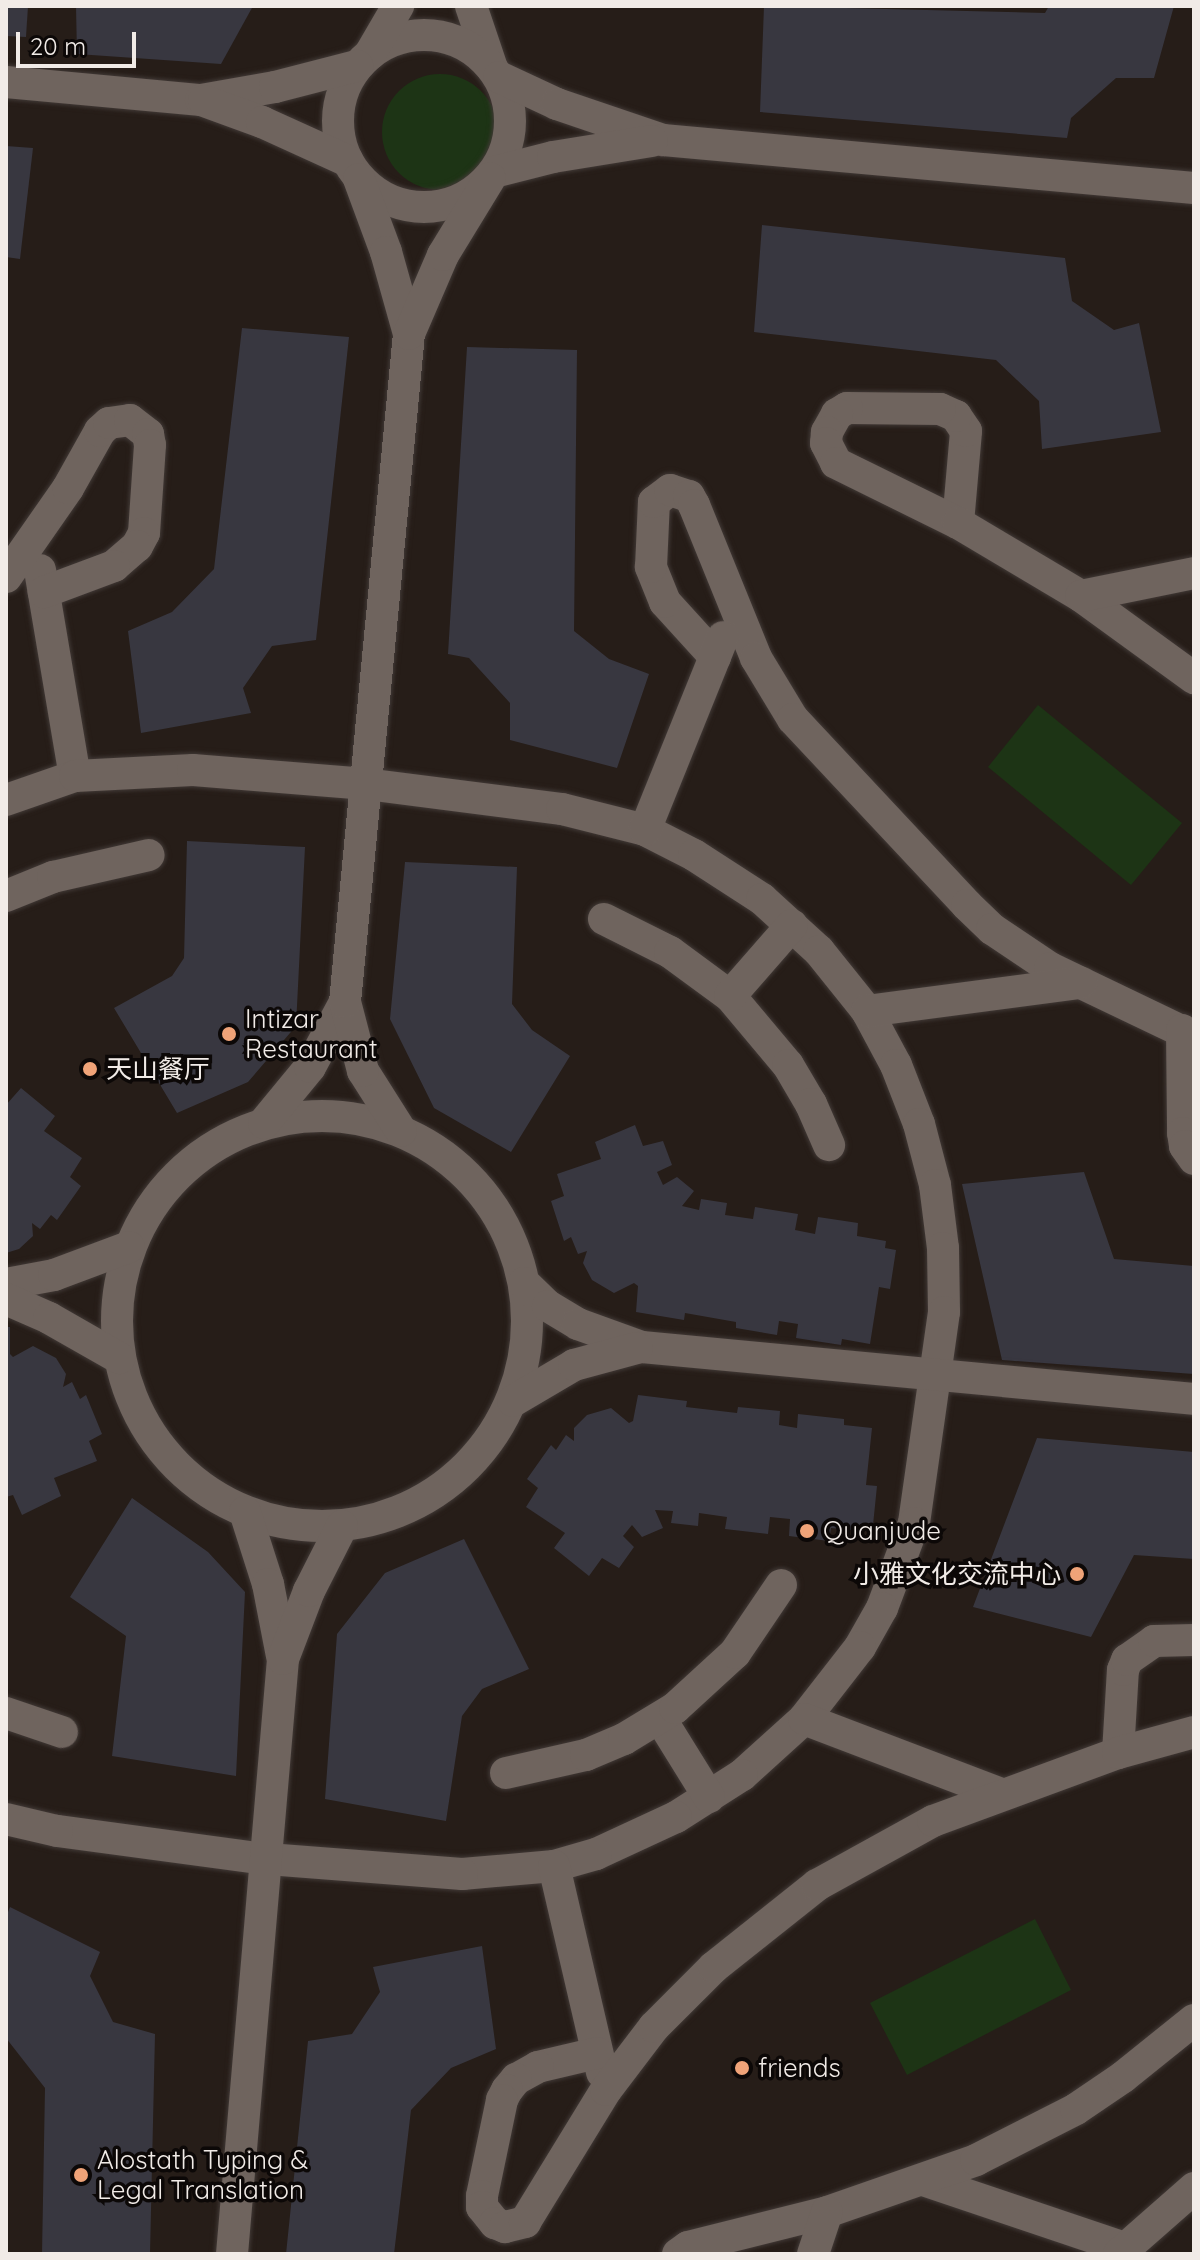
<!DOCTYPE html>
<meta charset="utf-8">
<style>
body{margin:0}
#map{position:relative;width:1200px;height:2260px;overflow:hidden;background:#261d18;font-family:Quicksand,"Noto Sans SC",sans-serif}
div>[style]{position:absolute}
[style*='--x']{left:calc(var(--x)*1px);top:calc(var(--y)*1px);width:calc(var(--w)*1px);rotate:calc(var(--a)*1deg)}
.green>*{inset:0;background:#1d3415}
.round{border-radius:50%}
.building>*{inset:0;background:#383740}
.roads{filter:drop-shadow(0 0 2px #413936) drop-shadow(0 0 2px #413936)}
.street>*{height:32px;margin:-16px;padding:0 16px;transform-origin:16px;border-radius:16px;background:#6f645e}
.street>.ring{margin:-16px;padding:0;box-sizing:content-box;background:none;border:32px solid #6f645e;border-radius:50%}
.dots>*{width:22px;height:22px;translate:-50% -50%;box-sizing:border-box;border:4px solid #0c0807;border-radius:50%}
span{translate:-50% -50%;white-space:nowrap;text-align:center;line-height:1.15;-webkit-text-stroke:7px #0c0807;paint-order:stroke}
.poi-label{font-size:26px;color:#f1ebe7}
.left{translate:0 -50%;text-align:left}
.right{translate:-100% -50%;text-align:right}
.frame{position:absolute;inset:0;border:8px solid #f1ebe7;pointer-events:none}
.scale{position:absolute;left:16px;top:32px;width:120px;height:36px;box-sizing:border-box;border:4px solid #f1ebe7;border-top:0;padding-left:10px;font-size:24px;line-height:28px;white-space:nowrap;color:#f1ebe7;-webkit-text-stroke:6px #0c0807;paint-order:stroke}
</style>
<div id="map">
<div class="green">
<div class="round" style="left:382px;top:74px;width:116px;height:116px"></div>
<div style="clip-path:polygon(1038px 705px,1182px 823px,1131px 885px,988px 767px)"></div>
<div style="clip-path:polygon(1035px 1919px,1071px 1990px,907px 2075px,870px 2003px)"></div>
</div>
<div class="building">
<div style="clip-path:polygon(6px 6px,28px 6px,26px 37px,6px 36px)"></div>
<div style="clip-path:polygon(76px 6px,253px 6px,221px 64px,77px 54px)"></div>
<div style="clip-path:polygon(764px 6px,1045px 13px,1049px 6px,1174px 6px,1154px 78px,1116px 78px,1071px 118px,1067px 138px,760px 112px)"></div>
<div style="clip-path:polygon(6px 146px,33px 148px,20px 259px,6px 257px)"></div>
<div style="clip-path:polygon(762px 225px,1065px 258px,1072px 301px,1114px 330px,1139px 323px,1161px 432px,1042px 449px,1039px 401px,996px 360px,754px 332px)"></div>
<div style="clip-path:polygon(242px 328px,349px 337px,316px 640px,272px 646px,243px 688px,251px 713px,141px 733px,128px 631px,172px 612px,214px 569px)"></div>
<div style="clip-path:polygon(467px 347px,577px 350px,574px 631px,609px 659px,649px 674px,617px 768px,510px 740px,510px 703px,469px 658px,448px 654px)"></div>
<div style="clip-path:polygon(187px 841px,305px 847px,296px 1026px,248px 1082px,177px 1113px,114px 1008px,172px 976px,184px 958px)"></div>
<div style="clip-path:polygon(405px 862px,517px 867px,512px 1004px,532px 1030px,570px 1056px,511px 1152px,434px 1108px,390px 1019px)"></div>
<div style="clip-path:polygon(21px 1088px,55px 1116px,44px 1131px,82px 1158px,70px 1177px,81px 1186px,57px 1220px,51px 1215px,40px 1229px,32px 1223px,33px 1236px,19px 1249px,6px 1253px,6px 1105px)"></div>
<div style="clip-path:polygon(635px 1125px,643px 1146px,663px 1141px,672px 1165px,657px 1172px,663px 1185px,677px 1177px,694px 1191px,682px 1206px,699px 1210px,701px 1199px,727px 1203px,725px 1215px,753px 1219px,755px 1207px,798px 1214px,795px 1230px,815px 1234px,818px 1217px,858px 1223px,857px 1236px,886px 1241px,885px 1248px,896px 1250px,890px 1289px,879px 1287px,870px 1344px,842px 1339px,841px 1345px,796px 1338px,798px 1324px,779px 1321px,777px 1335px,736px 1328px,736px 1322px,685px 1313px,684px 1320px,636px 1312px,638px 1286px,634px 1283px,614px 1293px,592px 1280px,583px 1263px,587px 1251px,578px 1254px,571px 1237px,564px 1241px,551px 1201px,564px 1196px,557px 1174px,601px 1159px,595px 1142px)"></div>
<div style="clip-path:polygon(1084px 1172px,1114px 1259px,1194px 1266px,1194px 1374px,1002px 1360px,962px 1184px)"></div>
<div style="clip-path:polygon(6px 1327px,10px 1327px,10px 1354px,13px 1357px,33px 1346px,56px 1358px,66px 1374px,63px 1387px,72px 1382px,80px 1399px,86px 1395px,102px 1434px,89px 1441px,97px 1461px,54px 1478px,61px 1496px,22px 1515px,13px 1495px,6px 1497px)"></div>
<div style="clip-path:polygon(638px 1395px,687px 1401px,686px 1407px,737px 1413px,738px 1407px,780px 1411px,779px 1425px,797px 1428px,798px 1414px,844px 1419px,844px 1425px,872px 1428px,866px 1485px,877px 1486px,873px 1525px,861px 1524px,861px 1531px,831px 1528px,829px 1541px,789px 1536px,790px 1519px,770px 1517px,768px 1534px,725px 1529px,727px 1517px,699px 1513px,698px 1526px,671px 1523px,673px 1511px,655px 1510px,663px 1528px,642px 1537px,632px 1525px,623px 1536px,634px 1547px,619px 1568px,602px 1558px,589px 1576px,554px 1548px,565px 1533px,526px 1507px,538px 1488px,527px 1479px,551px 1445px,556px 1450px,566px 1435px,574px 1441px,574px 1428px,587px 1415px,611px 1408px,629px 1423px,633px 1421px)"></div>
<div style="clip-path:polygon(1037px 1438px,1194px 1452px,1194px 1559px,1134px 1555px,1091px 1637px,973px 1607px)"></div>
<div style="clip-path:polygon(132px 1498px,208px 1552px,245px 1592px,236px 1776px,112px 1756px,126px 1636px,70px 1597px)"></div>
<div style="clip-path:polygon(464px 1539px,529px 1669px,482px 1689px,462px 1716px,446px 1821px,325px 1799px,337px 1634px,385px 1573px)"></div>
<div style="clip-path:polygon(10px 1907px,100px 1952px,90px 1976px,113px 2022px,155px 2034px,150px 2254px,42px 2254px,45px 2088px,6px 2038px,6px 1917px)"></div>
<div style="clip-path:polygon(482px 1946px,496px 2049px,451px 2068px,411px 2110px,394px 2254px,286px 2254px,308px 2041px,352px 2034px,380px 1992px,373px 1967px)"></div>
</div>
<div class="roads">
<div class="street">
<div style="--x:471;--y:6;--w:65;--a:71.3"></div>
<div class="ring" style="left:338px;top:35px;width:140px;height:140px"></div>
<div style="--x:370;--y:54;--w:56;--a:-59.7"></div>
<div style="--x:499;--y:77;--w:64;--a:25"></div>
<div style="--x:557;--y:104;--w:112;--a:18.8"></div>
<div style="--x:663;--y:140;--w:533;--a:5.17"></div>
<div style="--x:6;--y:82;--w:196;--a:5.3"></div>
<div style="--x:201;--y:100;--w:75;--a:-10"></div>
<div style="--x:275;--y:87;--w:85;--a:-14.4"></div>
<div style="--x:204;--y:101;--w:62;--a:19.9"></div>
<div style="--x:262;--y:122;--w:94;--a:24.4"></div>
<div style="--x:494;--y:172;--w:61;--a:-14.3"></div>
<div style="--x:553;--y:157;--w:100;--a:-9.2"></div>
<div style="--x:359;--y:179;--w:78;--a:69.7"></div>
<div style="--x:386;--y:252;--w:85;--a:74.3"></div>
<div style="--x:958;--y:523;--w:92;--a:-85"></div>
<div style="--x:966;--y:431;--w:18;--a:-124"></div>
<div style="--x:956;--y:416;--w:17;--a:-156"></div>
<div style="--x:940;--y:409;--w:93;--a:-179.4"></div>
<div style="--x:847;--y:408;--w:12;--a:149"></div>
<div style="--x:837;--y:414;--w:21;--a:119"></div>
<div style="--x:827;--y:432;--w:11;--a:95"></div>
<div style="--x:826;--y:443;--w:22;--a:63"></div>
<div style="--x:836;--y:463;--w:136;--a:26.2"></div>
<div style="--x:958;--y:523;--w:143;--a:30.7"></div>
<div style="--x:1081;--y:596;--w:140;--a:36"></div>
<div style="--x:40;--y:570;--w:209;--a:80.4"></div>
<div style="--x:6;--y:577;--w:108;--a:-55.1"></div>
<div style="--x:68;--y:488;--w:65;--a:-60.7"></div>
<div style="--x:100;--y:431;--w:12;--a:-42"></div>
<div style="--x:109;--y:423;--w:21;--a:-8"></div>
<div style="--x:130;--y:420;--w:23;--a:38"></div>
<div style="--x:148;--y:434;--w:11;--a:80"></div>
<div style="--x:150;--y:445;--w:88;--a:93.9"></div>
<div style="--x:144;--y:533;--w:15;--a:118"></div>
<div style="--x:137;--y:546;--w:30;--a:139"></div>
<div style="--x:114;--y:566;--w:75;--a:159.6"></div>
<div style="--x:1081;--y:596;--w:115;--a:-11.5"></div>
<div style="--x:715;--y:657;--w:74;--a:-132.3"></div>
<div style="--x:665;--y:602;--w:38;--a:-112"></div>
<div style="--x:651;--y:567;--w:65;--a:-87.4"></div>
<div style="--x:654;--y:502;--w:20;--a:-37"></div>
<div style="--x:670;--y:490;--w:20;--a:18"></div>
<div style="--x:689;--y:496;--w:10;--a:61"></div>
<div style="--x:694;--y:505;--w:165;--a:67.9"></div>
<div style="--x:756;--y:658;--w:71;--a:58.8"></div>
<div style="--x:793;--y:719;--w:255;--a:46.9"></div>
<div style="--x:967;--y:905;--w:35;--a:44"></div>
<div style="--x:992;--y:929;--w:70;--a:33.9"></div>
<div style="--x:1050;--y:968;--w:160;--a:25.6"></div>
<div style="--x:6;--y:800;--w:73;--a:-19.2"></div>
<div style="--x:75;--y:776;--w:118;--a:-2.9"></div>
<div style="--x:193;--y:770;--w:174;--a:4.6"></div>
<div style="--x:366;--y:784;--w:198;--a:7.3"></div>
<div style="--x:562;--y:809;--w:86;--a:14.2"></div>
<div style="--x:645;--y:830;--w:55;--a:27"></div>
<div style="--x:694;--y:855;--w:81;--a:32.9"></div>
<div style="--x:762;--y:899;--w:77;--a:42.4"></div>
<div style="--x:819;--y:951;--w:77;--a:51.3"></div>
<div style="--x:867;--y:1011;--w:61;--a:61.8"></div>
<div style="--x:896;--y:1065;--w:63;--a:68.7"></div>
<div style="--x:919;--y:1124;--w:63;--a:75.3"></div>
<div style="--x:935;--y:1185;--w:64;--a:82.8"></div>
<div style="--x:943;--y:1248;--w:64;--a:89.1"></div>
<div style="--x:944;--y:1312;--w:213;--a:98.1"></div>
<div style="--x:914;--y:1523;--w:91;--a:110.6"></div>
<div style="--x:882;--y:1608;--w:45;--a:119.4"></div>
<div style="--x:860;--y:1647;--w:91;--a:127.9"></div>
<div style="--x:804;--y:1719;--w:84;--a:137.9"></div>
<div style="--x:742;--y:1775;--w:78;--a:147.5"></div>
<div style="--x:676;--y:1817;--w:88;--a:155.2"></div>
<div style="--x:596;--y:1854;--w:44;--a:164.1"></div>
<div style="--x:554;--y:1866;--w:92;--a:175"></div>
<div style="--x:462;--y:1874;--w:198;--a:-175.6"></div>
<div style="--x:265;--y:1859;--w:210;--a:-172.3"></div>
<div style="--x:57;--y:1831;--w:52;--a:-166.8"></div>
<div style="--x:645;--y:830;--w:208;--a:-68"></div>
<div style="--x:6;--y:896;--w:51;--a:-22"></div>
<div style="--x:53;--y:877;--w:98;--a:-12.9"></div>
<div style="--x:604;--y:919;--w:74;--a:26.6"></div>
<div style="--x:670;--y:952;--w:74;--a:36.3"></div>
<div style="--x:730;--y:996;--w:90;--a:50"></div>
<div style="--x:788;--y:1065;--w:45;--a:59.5"></div>
<div style="--x:811;--y:1104;--w:45;--a:66.3"></div>
<div style="--x:730;--y:996;--w:94;--a:-48.9"></div>
<div style="--x:867;--y:1011;--w:216;--a:-7.5"></div>
<div style="--x:1182;--y:1030;--w:103;--a:89.4"></div>
<div style="--x:1183;--y:1133;--w:13;--a:81"></div>
<div style="--x:1185;--y:1146;--w:16;--a:55"></div>
<div class="ring" style="left:117px;top:1116px;width:378px;height:378px"></div>
<div style="--x:264;--y:1123;--w:72;--a:-50.6"></div>
<div style="--x:310;--y:1067;--w:74;--a:-61.7"></div>
<div style="--x:401;--y:1131;--w:71;--a:-122.3"></div>
<div style="--x:363;--y:1071;--w:71;--a:-104.6"></div>
<div style="--x:345;--y:1002;--w:671;--a:-84.53"></div>
<div style="--x:409;--y:334;--w:86;--a:-66.7"></div>
<div style="--x:443;--y:255;--w:90;--a:-58.6"></div>
<div style="--x:524;--y:1283;--w:33;--a:44"></div>
<div style="--x:548;--y:1306;--w:35;--a:31"></div>
<div style="--x:578;--y:1324;--w:68;--a:19.8"></div>
<div style="--x:642;--y:1347;--w:554;--a:5.38"></div>
<div style="--x:6;--y:1284;--w:49;--a:-10.6"></div>
<div style="--x:54;--y:1275;--w:80;--a:-20.5"></div>
<div style="--x:6;--y:1299;--w:47;--a:23.8"></div>
<div style="--x:49;--y:1318;--w:81;--a:29.7"></div>
<div style="--x:513;--y:1401;--w:71;--a:-30.5"></div>
<div style="--x:574;--y:1365;--w:65;--a:-15.1"></div>
<div style="--x:245;--y:1512;--w:76;--a:72.3"></div>
<div style="--x:268;--y:1584;--w:73;--a:79"></div>
<div style="--x:6;--y:1713;--w:59;--a:18.7"></div>
<div style="--x:660;--y:1718;--w:93;--a:58.2"></div>
<div style="--x:804;--y:1719;--w:211;--a:20.8"></div>
<div style="--x:1118;--y:1753;--w:83;--a:-86.6"></div>
<div style="--x:1123;--y:1670;--w:11;--a:-68"></div>
<div style="--x:1127;--y:1660;--w:33;--a:-35"></div>
<div style="--x:1154;--y:1641;--w:40;--a:-1.4"></div>
<div style="--x:506;--y:1773;--w:82;--a:-12.7"></div>
<div style="--x:586;--y:1755;--w:41;--a:-22.8"></div>
<div style="--x:624;--y:1739;--w:60;--a:-31.3"></div>
<div style="--x:675;--y:1708;--w:81;--a:-42.5"></div>
<div style="--x:735;--y:1653;--w:82;--a:-55.9"></div>
<div style="--x:554;--y:1866;--w:212;--a:76.9"></div>
<div style="--x:597;--y:2053;--w:61;--a:166.7"></div>
<div style="--x:538;--y:2067;--w:25;--a:151"></div>
<div style="--x:516;--y:2079;--w:14;--a:129"></div>
<div style="--x:507;--y:2090;--w:11;--a:117"></div>
<div style="--x:502;--y:2100;--w:98;--a:101.8"></div>
<div style="--x:482;--y:2196;--w:11;--a:90"></div>
<div style="--x:482;--y:2207;--w:21;--a:51"></div>
<div style="--x:495;--y:2223;--w:11;--a:22"></div>
<div style="--x:505;--y:2227;--w:21;--a:-14"></div>
<div style="--x:525;--y:2222;--w:155;--a:-58.5"></div>
<div style="--x:606;--y:2090;--w:79;--a:-52.7"></div>
<div style="--x:654;--y:2027;--w:85;--a:-45"></div>
<div style="--x:714;--y:1967;--w:132;--a:-38.5"></div>
<div style="--x:817;--y:1885;--w:132;--a:-28.9"></div>
<div style="--x:933;--y:1821;--w:197;--a:-20.2"></div>
<div style="--x:1118;--y:1753;--w:79;--a:-15.4"></div>
<div style="--x:923;--y:2180;--w:213;--a:18.6"></div>
<div style="--x:232;--y:2254;--w:597;--a:-85.1"></div>
<div style="--x:283;--y:1659;--w:73;--a:-69.1"></div>
<div style="--x:309;--y:1591;--w:73;--a:-63.1"></div>
<div style="--x:678;--y:2254;--w:12;--a:-35"></div>
<div style="--x:688;--y:2247;--w:143;--a:-14.1"></div>
<div style="--x:827;--y:2212;--w:158;--a:-19.2"></div>
<div style="--x:976;--y:2160;--w:112;--a:-27"></div>
<div style="--x:1076;--y:2109;--w:57;--a:-34.2"></div>
<div style="--x:1123;--y:2077;--w:91;--a:-38.8"></div>
<div style="--x:813;--y:2254;--w:44;--a:-71.6"></div>
<div style="--x:1119;--y:2254;--w:100;--a:-41.3"></div>
</div>
</div>
<div class="dots">
<div style="left:229px;top:1034px;background:#f0a378"></div>
<div style="left:90px;top:1069px;background:#f0a378"></div>
<div style="left:807px;top:1531px;background:#f0a378"></div>
<div style="left:1077px;top:1574px;background:#f0a378"></div>
<div style="left:742px;top:2068px;background:#f0a378"></div>
<div style="left:81px;top:2175px;background:#f0a378"></div>
</div>
<div class="poi-label">
<span class="left" style="left:245px;top:1034px">Intizar<br>Restaurant</span>
<span class="left" style="left:106px;top:1069px">天山餐厅</span>
<span class="left" style="left:823px;top:1531px">Quanjude</span>
<span class="right" style="left:1061px;top:1574px">小雅文化交流中心</span>
<span class="left" style="left:758px;top:2068px">friends</span>
<span class="left" style="left:97px;top:2175px">Alostath Typing &amp;<br>Legal Translation</span>
</div>
<div class="frame"></div>
<div class="scale">20 m</div>
</div>
